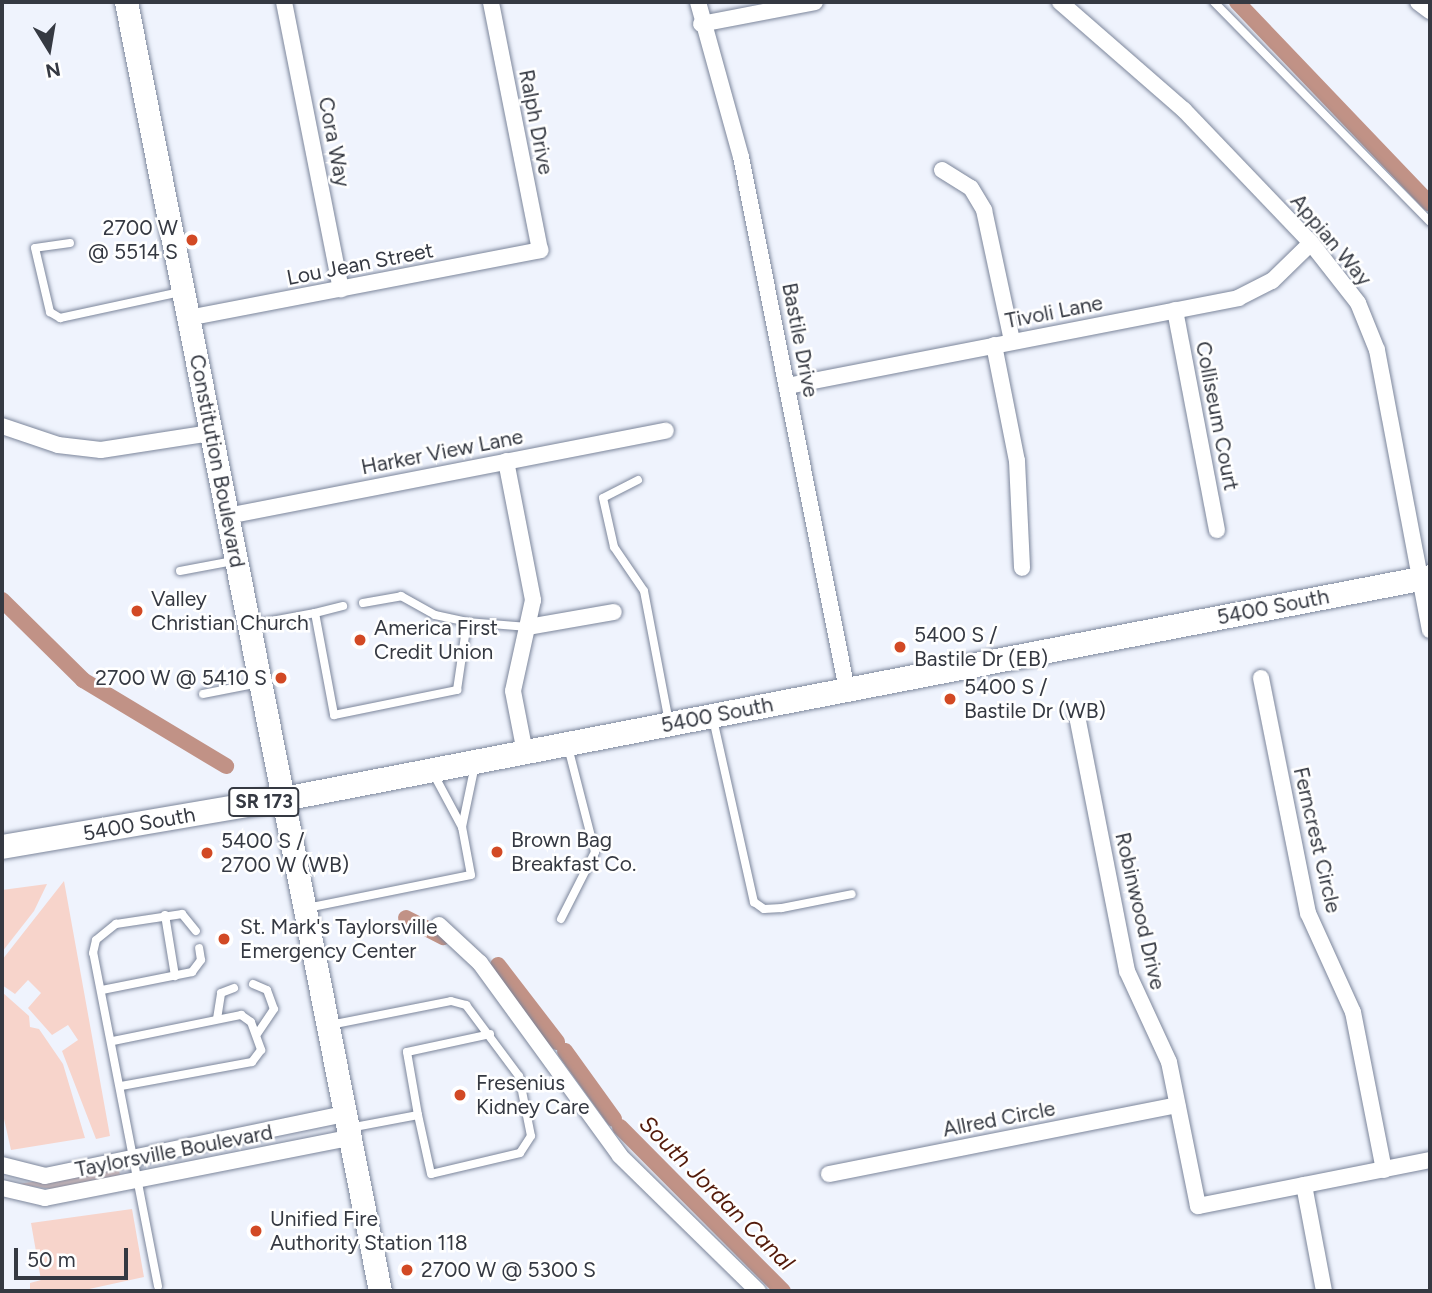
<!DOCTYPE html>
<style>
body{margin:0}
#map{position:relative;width:1432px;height:1293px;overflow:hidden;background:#eff3fd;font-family:Figtree,sans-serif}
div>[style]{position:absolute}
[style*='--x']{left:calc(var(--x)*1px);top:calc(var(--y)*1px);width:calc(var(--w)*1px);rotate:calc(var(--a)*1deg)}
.green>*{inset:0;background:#f7d4cb}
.canal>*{height:16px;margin:-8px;padding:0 8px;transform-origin:8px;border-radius:8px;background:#c19286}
.roads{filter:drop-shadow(0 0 2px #7c869b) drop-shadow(0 0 2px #7c869b)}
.service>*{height:8px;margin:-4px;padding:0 4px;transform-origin:4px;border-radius:4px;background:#fff}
.minor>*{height:16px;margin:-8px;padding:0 8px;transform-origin:8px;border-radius:8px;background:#fff}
.secondary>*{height:23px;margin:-11.5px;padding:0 11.5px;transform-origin:11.5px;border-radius:11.5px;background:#fff}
.primary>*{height:24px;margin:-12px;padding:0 12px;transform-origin:12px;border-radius:12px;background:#fff}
.dots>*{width:19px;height:19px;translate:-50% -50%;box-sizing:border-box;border:4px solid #fff;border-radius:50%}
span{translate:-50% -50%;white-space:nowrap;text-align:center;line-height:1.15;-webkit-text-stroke:5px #fff;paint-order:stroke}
.shield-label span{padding:2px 5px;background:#fff;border:2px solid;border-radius:5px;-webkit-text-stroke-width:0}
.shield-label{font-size:19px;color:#353942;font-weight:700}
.street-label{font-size:21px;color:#353942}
.poi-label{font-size:21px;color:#353942}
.right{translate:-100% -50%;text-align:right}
.left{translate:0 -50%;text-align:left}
.water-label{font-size:23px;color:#531a0a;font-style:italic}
.frame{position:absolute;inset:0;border:4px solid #353942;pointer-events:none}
.north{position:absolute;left:14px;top:14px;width:70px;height:70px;-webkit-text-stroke:5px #fff;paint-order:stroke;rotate:169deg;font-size:19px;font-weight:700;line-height:28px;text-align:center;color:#353942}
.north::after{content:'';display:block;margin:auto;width:24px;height:32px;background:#353942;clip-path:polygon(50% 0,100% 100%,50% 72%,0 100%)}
.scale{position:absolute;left:14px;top:1248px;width:114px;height:32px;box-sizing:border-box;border:4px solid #353942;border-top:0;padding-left:9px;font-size:21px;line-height:24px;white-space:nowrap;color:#353942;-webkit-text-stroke:5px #fff;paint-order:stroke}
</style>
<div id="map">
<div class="green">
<div style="clip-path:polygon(64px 881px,110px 1136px,96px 1139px,62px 1051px,78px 1040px,68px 1025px,52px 1035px,28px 1008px,41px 993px,28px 980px,15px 994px,2px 985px,2px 960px)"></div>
<div style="clip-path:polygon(47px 884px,34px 911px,2px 952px,2px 890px)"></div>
<div style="clip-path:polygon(2px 992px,29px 1016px,30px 1027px,39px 1029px,63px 1064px,85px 1138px,11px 1150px,2px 1110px)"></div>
<div style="clip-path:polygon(119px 1169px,120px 1176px,53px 1189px,18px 1184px)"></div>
<div style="clip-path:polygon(132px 1209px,144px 1277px,80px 1291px,30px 1291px,30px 1283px,41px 1280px,31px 1223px)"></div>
</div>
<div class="canal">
<div style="--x:1237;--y:2;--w:279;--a:46.3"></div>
<div style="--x:2;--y:600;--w:114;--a:44.6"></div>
<div style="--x:83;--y:680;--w:167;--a:31"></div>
<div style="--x:406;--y:918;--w:42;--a:27.2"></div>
<div style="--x:498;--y:965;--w:97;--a:52.5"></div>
<div style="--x:565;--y:1051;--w:84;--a:54.2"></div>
<div style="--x:620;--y:1127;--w:231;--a:45.2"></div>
</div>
<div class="roads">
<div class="service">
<div style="--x:1214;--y:2;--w:308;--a:45.5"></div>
<div style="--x:70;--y:243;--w:35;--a:172"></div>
<div style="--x:35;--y:248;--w:66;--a:76.8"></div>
<div style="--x:50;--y:312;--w:12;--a:31"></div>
<div style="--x:60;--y:318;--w:123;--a:-12.2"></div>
<div style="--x:638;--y:480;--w:39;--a:153"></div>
<div style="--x:603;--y:498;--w:50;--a:77.3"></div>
<div style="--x:614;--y:547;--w:53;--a:55.7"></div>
<div style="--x:644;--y:591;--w:133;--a:79.2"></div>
<div style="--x:180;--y:571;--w:54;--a:-10.7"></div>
<div style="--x:363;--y:603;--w:39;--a:-10"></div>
<div style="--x:401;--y:596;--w:39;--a:29"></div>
<div style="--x:435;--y:615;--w:33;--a:12"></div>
<div style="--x:315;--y:613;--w:29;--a:-14"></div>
<div style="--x:250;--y:625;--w:66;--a:-10.5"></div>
<div style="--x:315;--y:613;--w:104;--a:79.4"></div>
<div style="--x:334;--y:715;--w:126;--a:-11.5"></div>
<div style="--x:457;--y:690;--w:69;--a:-81.6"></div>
<div style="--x:467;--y:622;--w:61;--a:4.7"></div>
<div style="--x:203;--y:694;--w:57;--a:-11.1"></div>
<div style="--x:713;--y:719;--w:188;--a:77.4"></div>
<div style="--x:754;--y:902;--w:12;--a:35"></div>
<div style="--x:764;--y:909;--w:18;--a:-3"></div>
<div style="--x:782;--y:908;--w:71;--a:-11.3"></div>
<div style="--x:462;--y:827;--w:63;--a:-78.2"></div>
<div style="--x:307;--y:908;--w:167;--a:-11.4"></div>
<div style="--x:471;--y:875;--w:49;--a:-100.6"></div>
<div style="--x:462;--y:827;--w:61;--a:-118.2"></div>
<div style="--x:165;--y:915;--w:62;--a:80.7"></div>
<div style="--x:561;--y:919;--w:75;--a:-63.1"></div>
<div style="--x:595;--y:852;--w:108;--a:-104.4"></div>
<div style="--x:253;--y:984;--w:15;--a:23"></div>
<div style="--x:267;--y:990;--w:20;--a:70"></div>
<div style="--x:274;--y:1009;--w:30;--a:124"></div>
<div style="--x:102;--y:990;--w:92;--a:-11.3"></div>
<div style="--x:192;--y:972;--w:15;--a:-53"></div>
<div style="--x:201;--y:960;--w:12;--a:-99"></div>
<div style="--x:217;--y:1019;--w:26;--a:-81"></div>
<div style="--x:221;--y:993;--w:14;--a:-21"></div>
<div style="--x:330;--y:1025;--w:123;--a:-11.2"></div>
<div style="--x:451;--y:1001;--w:16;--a:15"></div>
<div style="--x:466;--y:1005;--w:89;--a:53.3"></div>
<div style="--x:519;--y:1076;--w:61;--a:78.7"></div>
<div style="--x:531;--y:1136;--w:20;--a:123"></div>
<div style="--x:520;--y:1153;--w:91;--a:166.7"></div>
<div style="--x:431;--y:1174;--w:60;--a:-102.4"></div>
<div style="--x:418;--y:1115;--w:70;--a:169.3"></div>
<div style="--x:113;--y:1041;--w:131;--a:-11.5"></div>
<div style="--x:241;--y:1015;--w:12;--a:35"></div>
<div style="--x:251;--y:1022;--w:30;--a:70"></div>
<div style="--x:261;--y:1050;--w:15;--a:127"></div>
<div style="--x:252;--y:1062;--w:133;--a:169.6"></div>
<div style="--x:418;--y:1115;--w:64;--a:-99.9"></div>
<div style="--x:407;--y:1052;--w:85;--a:-12.2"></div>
<div style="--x:158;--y:1286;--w:339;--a:-101"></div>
<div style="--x:93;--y:953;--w:13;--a:-77"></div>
<div style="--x:96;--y:940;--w:26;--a:-39"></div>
<div style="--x:116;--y:924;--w:67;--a:-8.6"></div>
<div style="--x:182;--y:914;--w:22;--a:51"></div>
</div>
<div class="minor">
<div style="--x:284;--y:2;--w:293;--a:78.8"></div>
<div style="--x:698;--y:2;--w:161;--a:74.5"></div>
<div style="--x:741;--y:157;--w:543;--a:78.75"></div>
<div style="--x:1060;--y:2;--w:164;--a:41.1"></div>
<div style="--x:1184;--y:110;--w:184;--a:46.3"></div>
<div style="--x:1311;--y:243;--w:76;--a:51.9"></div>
<div style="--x:1358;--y:303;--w:51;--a:68"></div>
<div style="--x:1377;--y:350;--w:285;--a:79.3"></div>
<div style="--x:1418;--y:2;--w:15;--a:37"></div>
<div style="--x:701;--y:24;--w:116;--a:-10.9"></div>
<div style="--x:942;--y:170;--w:34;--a:32"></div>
<div style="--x:971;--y:188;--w:26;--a:59"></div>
<div style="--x:984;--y:210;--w:134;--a:77.9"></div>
<div style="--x:1175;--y:310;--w:224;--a:79.2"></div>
<div style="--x:188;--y:318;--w:359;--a:-10.9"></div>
<div style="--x:540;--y:250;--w:253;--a:-101.2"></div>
<div style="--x:994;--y:345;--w:118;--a:78.8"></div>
<div style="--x:1017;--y:461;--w:107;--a:87.3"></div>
<div style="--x:787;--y:386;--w:460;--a:-11"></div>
<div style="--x:1238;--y:298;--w:38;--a:-27"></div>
<div style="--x:1272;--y:281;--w:54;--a:-44.3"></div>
<div style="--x:2;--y:426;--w:59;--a:18.7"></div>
<div style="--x:58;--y:445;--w:43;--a:6.6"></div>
<div style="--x:101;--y:450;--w:111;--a:-8.8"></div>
<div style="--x:506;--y:461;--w:142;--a:79"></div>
<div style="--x:533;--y:600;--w:93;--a:102.4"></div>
<div style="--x:513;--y:691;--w:63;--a:79"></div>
<div style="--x:227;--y:516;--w:447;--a:-11"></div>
<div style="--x:528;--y:627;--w:87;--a:-9.9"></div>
<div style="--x:1261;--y:678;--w:240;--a:78.7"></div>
<div style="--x:1308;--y:913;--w:109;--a:65.6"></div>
<div style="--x:1353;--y:1012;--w:161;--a:78.9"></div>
<div style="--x:1077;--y:716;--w:260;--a:78.9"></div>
<div style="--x:1127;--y:971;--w:100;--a:65.2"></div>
<div style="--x:1169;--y:1062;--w:147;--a:78.6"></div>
<div style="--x:1198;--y:1206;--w:237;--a:-11.2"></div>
<div style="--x:439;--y:925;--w:56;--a:42.8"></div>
<div style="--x:480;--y:963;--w:238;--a:54"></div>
<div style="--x:620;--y:1156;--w:193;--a:44.4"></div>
<div style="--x:2;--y:1165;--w:44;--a:14.3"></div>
<div style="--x:45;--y:1176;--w:305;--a:-11.7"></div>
<div style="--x:829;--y:1174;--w:355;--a:-11.2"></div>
<div style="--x:1304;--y:1185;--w:108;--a:79.3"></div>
<div style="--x:2;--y:1188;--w:44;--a:13.1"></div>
<div style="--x:45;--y:1198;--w:310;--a:-11.2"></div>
</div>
<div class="secondary">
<div style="--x:126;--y:2;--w:1314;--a:78.85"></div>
</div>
<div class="primary">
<div style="--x:2;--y:847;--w:286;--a:-9.7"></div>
<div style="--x:284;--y:799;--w:1167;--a:-10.96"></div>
</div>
</div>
<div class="dots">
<div style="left:192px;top:240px;background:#d24924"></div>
<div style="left:137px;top:611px;background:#d24924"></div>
<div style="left:360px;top:640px;background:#d24924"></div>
<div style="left:900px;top:647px;background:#d24924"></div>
<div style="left:281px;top:678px;background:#d24924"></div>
<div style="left:950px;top:699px;background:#d24924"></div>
<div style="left:497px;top:852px;background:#d24924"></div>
<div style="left:207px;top:853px;background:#d24924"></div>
<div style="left:224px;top:939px;background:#d24924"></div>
<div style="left:460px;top:1095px;background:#d24924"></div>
<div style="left:256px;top:1231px;background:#d24924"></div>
<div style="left:407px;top:1270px;background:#d24924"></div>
</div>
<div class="shield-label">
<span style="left:264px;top:802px">SR 173</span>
</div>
<div class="street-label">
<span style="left:536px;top:122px;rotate:79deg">Ralph Drive</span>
<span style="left:334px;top:142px;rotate:79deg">Cora Way</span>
<span style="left:1331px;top:240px;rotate:50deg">Appian Way</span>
<span style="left:360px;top:264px;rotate:-11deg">Lou Jean Street</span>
<span style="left:1054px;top:312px;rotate:-11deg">Tivoli Lane</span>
<span style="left:800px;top:340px;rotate:79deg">Bastile Drive</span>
<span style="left:1217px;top:416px;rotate:79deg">Colliseum Court</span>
<span style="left:442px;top:452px;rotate:-11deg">Harker View Lane</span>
<span style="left:217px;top:461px;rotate:79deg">Constitution Boulevard</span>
<span style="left:1273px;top:607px;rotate:-11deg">5400 South</span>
<span style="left:717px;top:715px;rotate:-11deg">5400 South</span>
<span style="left:139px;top:824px;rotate:-10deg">5400 South</span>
<span style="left:1317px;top:840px;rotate:77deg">Ferncrest Circle</span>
<span style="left:1140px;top:911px;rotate:77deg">Robinwood Drive</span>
<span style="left:999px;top:1119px;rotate:-11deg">Allred Circle</span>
<span style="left:174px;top:1151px;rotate:-11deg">Taylorsville Boulevard</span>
</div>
<div class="poi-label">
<span class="right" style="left:178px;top:240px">2700 W<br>@ 5514 S</span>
<span class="left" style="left:151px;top:611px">Valley<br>Christian Church</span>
<span class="left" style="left:374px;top:640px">America First<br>Credit Union</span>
<span class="left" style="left:914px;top:647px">5400 S /<br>Bastile Dr (EB)</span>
<span class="right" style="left:267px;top:678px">2700 W @ 5410 S</span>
<span class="left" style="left:964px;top:699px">5400 S /<br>Bastile Dr (WB)</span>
<span class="left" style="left:511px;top:852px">Brown Bag<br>Breakfast Co.</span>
<span class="left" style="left:221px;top:853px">5400 S /<br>2700 W (WB)</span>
<span class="left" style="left:240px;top:939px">St. Mark's Taylorsville<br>Emergency Center</span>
<span class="left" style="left:476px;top:1095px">Fresenius<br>Kidney Care</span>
<span class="left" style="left:270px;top:1231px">Unified Fire<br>Authority Station 118</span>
<span class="left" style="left:421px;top:1270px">2700 W @ 5300 S</span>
</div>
<div class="water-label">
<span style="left:717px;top:1193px;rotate:45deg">South Jordan Canal</span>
</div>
<div class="frame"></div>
<div class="north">N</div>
<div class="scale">50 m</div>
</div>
